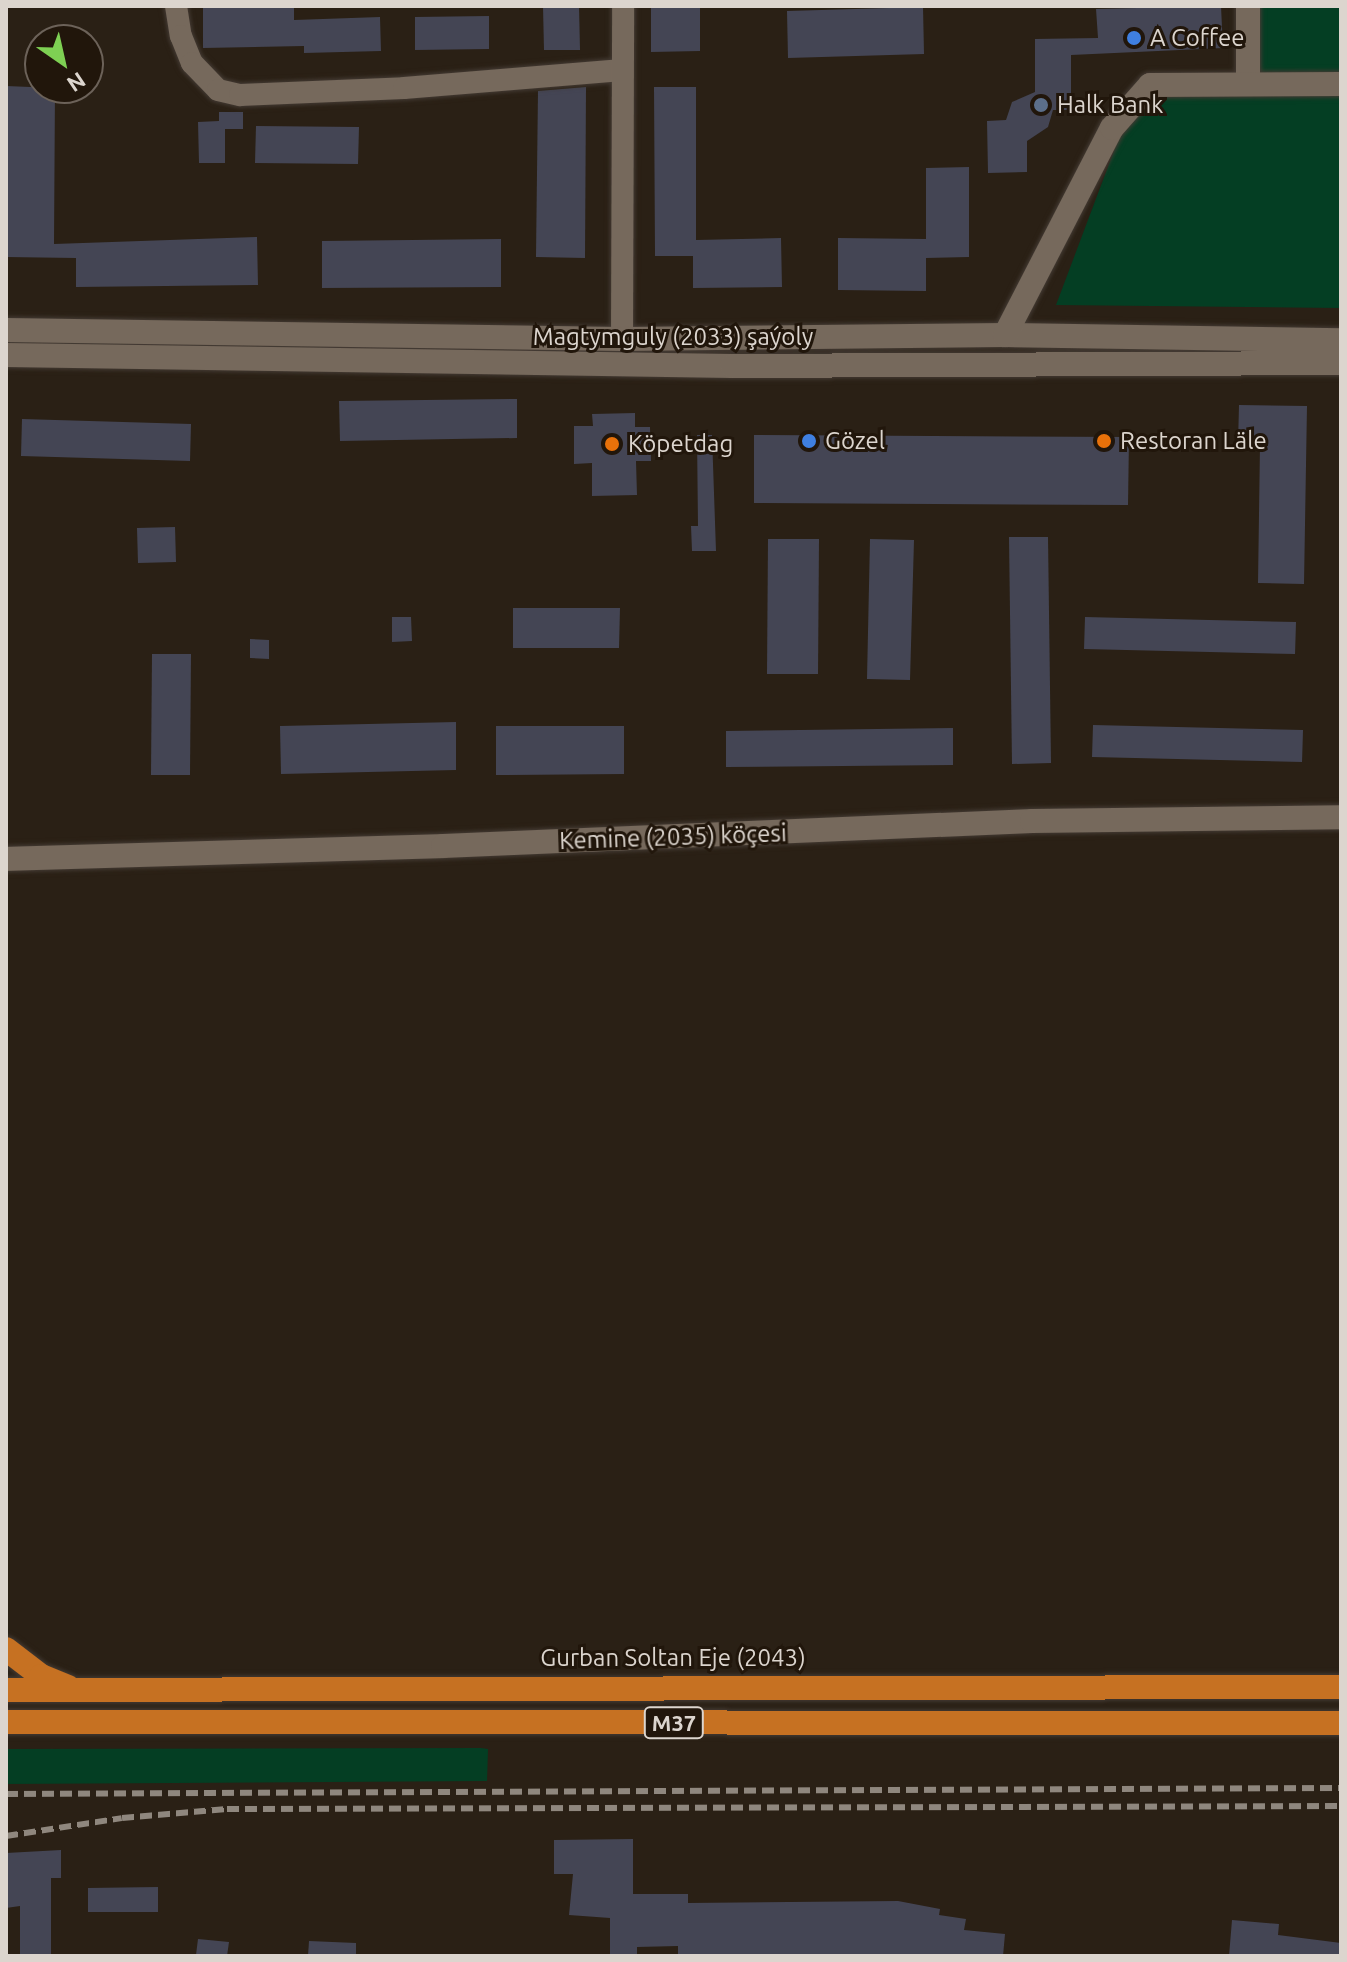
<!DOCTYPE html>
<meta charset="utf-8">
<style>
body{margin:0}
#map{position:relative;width:1347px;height:1962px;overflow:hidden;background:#2a2015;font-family:Ubuntu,sans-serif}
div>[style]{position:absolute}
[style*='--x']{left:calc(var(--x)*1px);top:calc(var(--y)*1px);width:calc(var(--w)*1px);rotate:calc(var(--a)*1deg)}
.green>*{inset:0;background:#043e23}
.building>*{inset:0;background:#444554}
.roads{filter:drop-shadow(0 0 2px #433a33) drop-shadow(0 0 2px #433a33)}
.street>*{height:22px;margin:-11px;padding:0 11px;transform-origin:11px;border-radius:11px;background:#76695c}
.secondary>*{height:24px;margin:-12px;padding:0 12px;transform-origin:12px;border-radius:12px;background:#76695c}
.highway>*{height:24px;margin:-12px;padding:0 12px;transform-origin:12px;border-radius:12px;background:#c67122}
.rail>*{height:6px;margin-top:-3px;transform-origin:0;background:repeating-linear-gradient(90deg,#8f877e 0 12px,transparent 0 18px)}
.dots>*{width:22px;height:22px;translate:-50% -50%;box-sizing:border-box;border:4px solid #21160b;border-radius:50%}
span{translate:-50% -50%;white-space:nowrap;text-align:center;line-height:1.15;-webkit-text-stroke:6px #21160b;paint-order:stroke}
.shield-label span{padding:2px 6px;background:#21160b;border:2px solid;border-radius:6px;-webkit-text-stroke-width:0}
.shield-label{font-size:22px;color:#dcd5ce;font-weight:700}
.poi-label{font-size:24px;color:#dcd5ce}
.left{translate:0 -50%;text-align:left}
.street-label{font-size:24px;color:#dcd5ce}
.frame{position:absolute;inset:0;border:8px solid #dcd5ce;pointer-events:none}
.north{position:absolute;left:24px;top:24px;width:80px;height:80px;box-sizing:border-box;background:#21160b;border:2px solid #6c6259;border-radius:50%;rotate:146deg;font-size:22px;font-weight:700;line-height:32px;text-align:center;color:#dcd5ce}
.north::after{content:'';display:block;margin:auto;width:28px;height:36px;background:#7ed053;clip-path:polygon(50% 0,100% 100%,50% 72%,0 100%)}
</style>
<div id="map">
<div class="green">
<div style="clip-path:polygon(1251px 6px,1341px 6px,1341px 308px,1056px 305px,1132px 103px,1248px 83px)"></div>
<div style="clip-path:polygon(481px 1748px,488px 1749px,487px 1781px,6px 1784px,6px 1749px)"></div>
</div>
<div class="building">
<div style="clip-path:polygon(203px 6px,294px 6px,294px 20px,380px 17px,381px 51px,304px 53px,304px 46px,203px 48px)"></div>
<div style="clip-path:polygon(543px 6px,579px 6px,580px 50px,544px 50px)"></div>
<div style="clip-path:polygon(651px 6px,700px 6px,700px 51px,651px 52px)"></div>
<div style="clip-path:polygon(1221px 6px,1223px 48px,1071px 55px,1071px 110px,1053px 110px,1048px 127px,1027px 141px,1027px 172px,988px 173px,987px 121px,1006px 120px,1012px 102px,1035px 92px,1035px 39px,1098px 38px,1096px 9px)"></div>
<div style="clip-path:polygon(923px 7px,924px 54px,788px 58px,787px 11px)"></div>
<div style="clip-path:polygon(489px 16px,489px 49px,415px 50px,415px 17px)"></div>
<div style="clip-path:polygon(6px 86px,55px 88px,54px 244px,257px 237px,258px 285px,76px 287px,76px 258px,6px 257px)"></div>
<div style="clip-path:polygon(586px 87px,585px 258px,536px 257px,538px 91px)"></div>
<div style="clip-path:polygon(654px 87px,696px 87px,696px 240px,781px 238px,782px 287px,693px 288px,693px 256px,655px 256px)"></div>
<div style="clip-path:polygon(219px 112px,243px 112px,243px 129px,225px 129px,225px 163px,199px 163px,198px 122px,219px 121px)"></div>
<div style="clip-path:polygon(256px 126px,359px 127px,358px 164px,255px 163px)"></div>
<div style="clip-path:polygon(969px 167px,969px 257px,926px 258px,926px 291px,838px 290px,838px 238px,926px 239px,926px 168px)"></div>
<div style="clip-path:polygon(501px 239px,501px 287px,322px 288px,322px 241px)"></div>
<div style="clip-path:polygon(517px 399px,517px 438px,340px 441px,339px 401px)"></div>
<div style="clip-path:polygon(1239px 405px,1307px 406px,1304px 584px,1258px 583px,1260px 445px,1238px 444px)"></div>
<div style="clip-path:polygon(635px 413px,635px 427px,650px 427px,651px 461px,636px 461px,637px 495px,592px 496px,592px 463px,574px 464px,574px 426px,593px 426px,592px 414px)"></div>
<div style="clip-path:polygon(22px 419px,191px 424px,190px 461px,21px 456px)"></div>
<div style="clip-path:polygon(697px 435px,712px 435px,716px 551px,692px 551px,691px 526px,698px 526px)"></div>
<div style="clip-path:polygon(754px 435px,1129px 437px,1128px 505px,754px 503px)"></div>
<div style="clip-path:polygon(175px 527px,176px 562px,138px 563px,137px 528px)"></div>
<div style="clip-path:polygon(1009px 537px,1048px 537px,1051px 763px,1012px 764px)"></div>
<div style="clip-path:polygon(768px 539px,819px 539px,818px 674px,767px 674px)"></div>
<div style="clip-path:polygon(870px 539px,914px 540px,910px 680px,867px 679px)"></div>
<div style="clip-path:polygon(513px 608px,620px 608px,619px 648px,513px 648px)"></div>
<div style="clip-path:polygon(392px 617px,411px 617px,412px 641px,392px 642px)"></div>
<div style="clip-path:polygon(1085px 617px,1296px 622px,1295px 654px,1084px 649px)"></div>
<div style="clip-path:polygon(250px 639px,269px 640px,269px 659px,250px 658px)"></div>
<div style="clip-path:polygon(152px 654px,191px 654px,190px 775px,151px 775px)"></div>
<div style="clip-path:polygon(456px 722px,456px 770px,281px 774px,280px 726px)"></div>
<div style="clip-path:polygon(1093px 725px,1303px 730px,1302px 762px,1092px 757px)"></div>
<div style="clip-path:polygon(496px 726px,624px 726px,624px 774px,496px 775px)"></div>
<div style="clip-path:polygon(953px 728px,953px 765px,726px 767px,726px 731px)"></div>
<div style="clip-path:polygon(633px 1839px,633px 1894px,688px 1894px,688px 1903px,898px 1901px,940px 1909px,939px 1915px,966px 1919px,964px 1930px,1005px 1934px,1003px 1956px,678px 1955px,678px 1946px,637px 1947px,637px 1956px,610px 1956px,610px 1918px,569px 1915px,573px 1874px,554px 1874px,554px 1840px)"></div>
<div style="clip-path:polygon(61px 1850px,61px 1878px,51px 1878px,51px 1956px,20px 1956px,20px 1906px,6px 1908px,6px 1853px)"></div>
<div style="clip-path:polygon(158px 1887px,158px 1912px,88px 1912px,88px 1888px)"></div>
<div style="clip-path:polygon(1232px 1920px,1279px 1924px,1278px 1935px,1341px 1943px,1341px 1956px,1229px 1956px)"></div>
<div style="clip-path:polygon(198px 1939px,229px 1942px,227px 1956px,196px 1955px)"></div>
<div style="clip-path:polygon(309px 1941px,356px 1943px,356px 1956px,308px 1956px)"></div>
</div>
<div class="roads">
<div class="street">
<div style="--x:176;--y:6;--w:30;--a:81"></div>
<div style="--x:181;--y:36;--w:29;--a:68"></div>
<div style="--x:192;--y:63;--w:37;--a:46"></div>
<div style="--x:218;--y:90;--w:23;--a:13"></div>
<div style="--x:240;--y:95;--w:164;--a:-2.4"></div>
<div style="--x:404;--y:88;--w:219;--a:-4.7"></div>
<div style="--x:622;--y:339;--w:333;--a:-89.8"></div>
</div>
<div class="secondary">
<div style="--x:1248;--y:6;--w:77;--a:90"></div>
<div style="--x:6;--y:330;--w:616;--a:0.84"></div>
<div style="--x:622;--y:339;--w:383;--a:-0.6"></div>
<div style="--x:1005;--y:335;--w:336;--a:0.9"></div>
<div style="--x:1005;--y:335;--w:233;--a:-62.7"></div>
<div style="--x:1112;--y:128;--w:57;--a:-48.5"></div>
<div style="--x:1150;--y:85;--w:191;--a:-0.3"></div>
<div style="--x:6;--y:355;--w:726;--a:0.87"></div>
<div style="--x:732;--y:366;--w:609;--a:-0.28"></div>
<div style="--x:6;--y:859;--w:437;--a:-1.7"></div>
<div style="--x:443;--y:846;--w:590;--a:-2.43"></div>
<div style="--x:1032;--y:821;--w:309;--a:-0.7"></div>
</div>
<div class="highway">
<div style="--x:6;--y:1649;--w:44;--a:37.6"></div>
<div style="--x:41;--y:1676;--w:29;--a:22"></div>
<div style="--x:6;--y:1690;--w:1335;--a:-0.13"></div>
<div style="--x:6;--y:1722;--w:1335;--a:0.04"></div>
</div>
</div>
<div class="rail">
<div style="--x:6;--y:1794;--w:1335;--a:-0.26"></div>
<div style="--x:6;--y:1836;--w:117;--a:-8.8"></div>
<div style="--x:122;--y:1818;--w:105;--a:-4.9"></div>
<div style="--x:227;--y:1809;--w:1114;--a:-0.15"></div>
</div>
<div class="dots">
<div style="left:1134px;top:38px;background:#3f7fe0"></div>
<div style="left:1041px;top:105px;background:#5c6f8a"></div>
<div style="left:809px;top:441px;background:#3f7fe0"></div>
<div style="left:1104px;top:441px;background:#e8710a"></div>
<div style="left:612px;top:444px;background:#e8710a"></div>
</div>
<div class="shield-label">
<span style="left:674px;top:1723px">M37</span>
</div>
<div class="poi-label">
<span class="left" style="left:1150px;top:38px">A Coffee</span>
<span class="left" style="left:1057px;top:105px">Halk Bank</span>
<span class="left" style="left:825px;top:441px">Gözel</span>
<span class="left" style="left:1120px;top:441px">Restoran Läle</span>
<span class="left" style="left:628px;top:444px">Köpetdag</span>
</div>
<div class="street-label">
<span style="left:673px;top:337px">Magtymguly (2033) şaýoly</span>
<span style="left:673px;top:837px;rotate:-2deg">Kemine (2035) köçesi</span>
<span style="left:673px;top:1658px">Gurban Soltan Eje (2043)</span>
</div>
<div class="frame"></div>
<div class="north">N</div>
</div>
